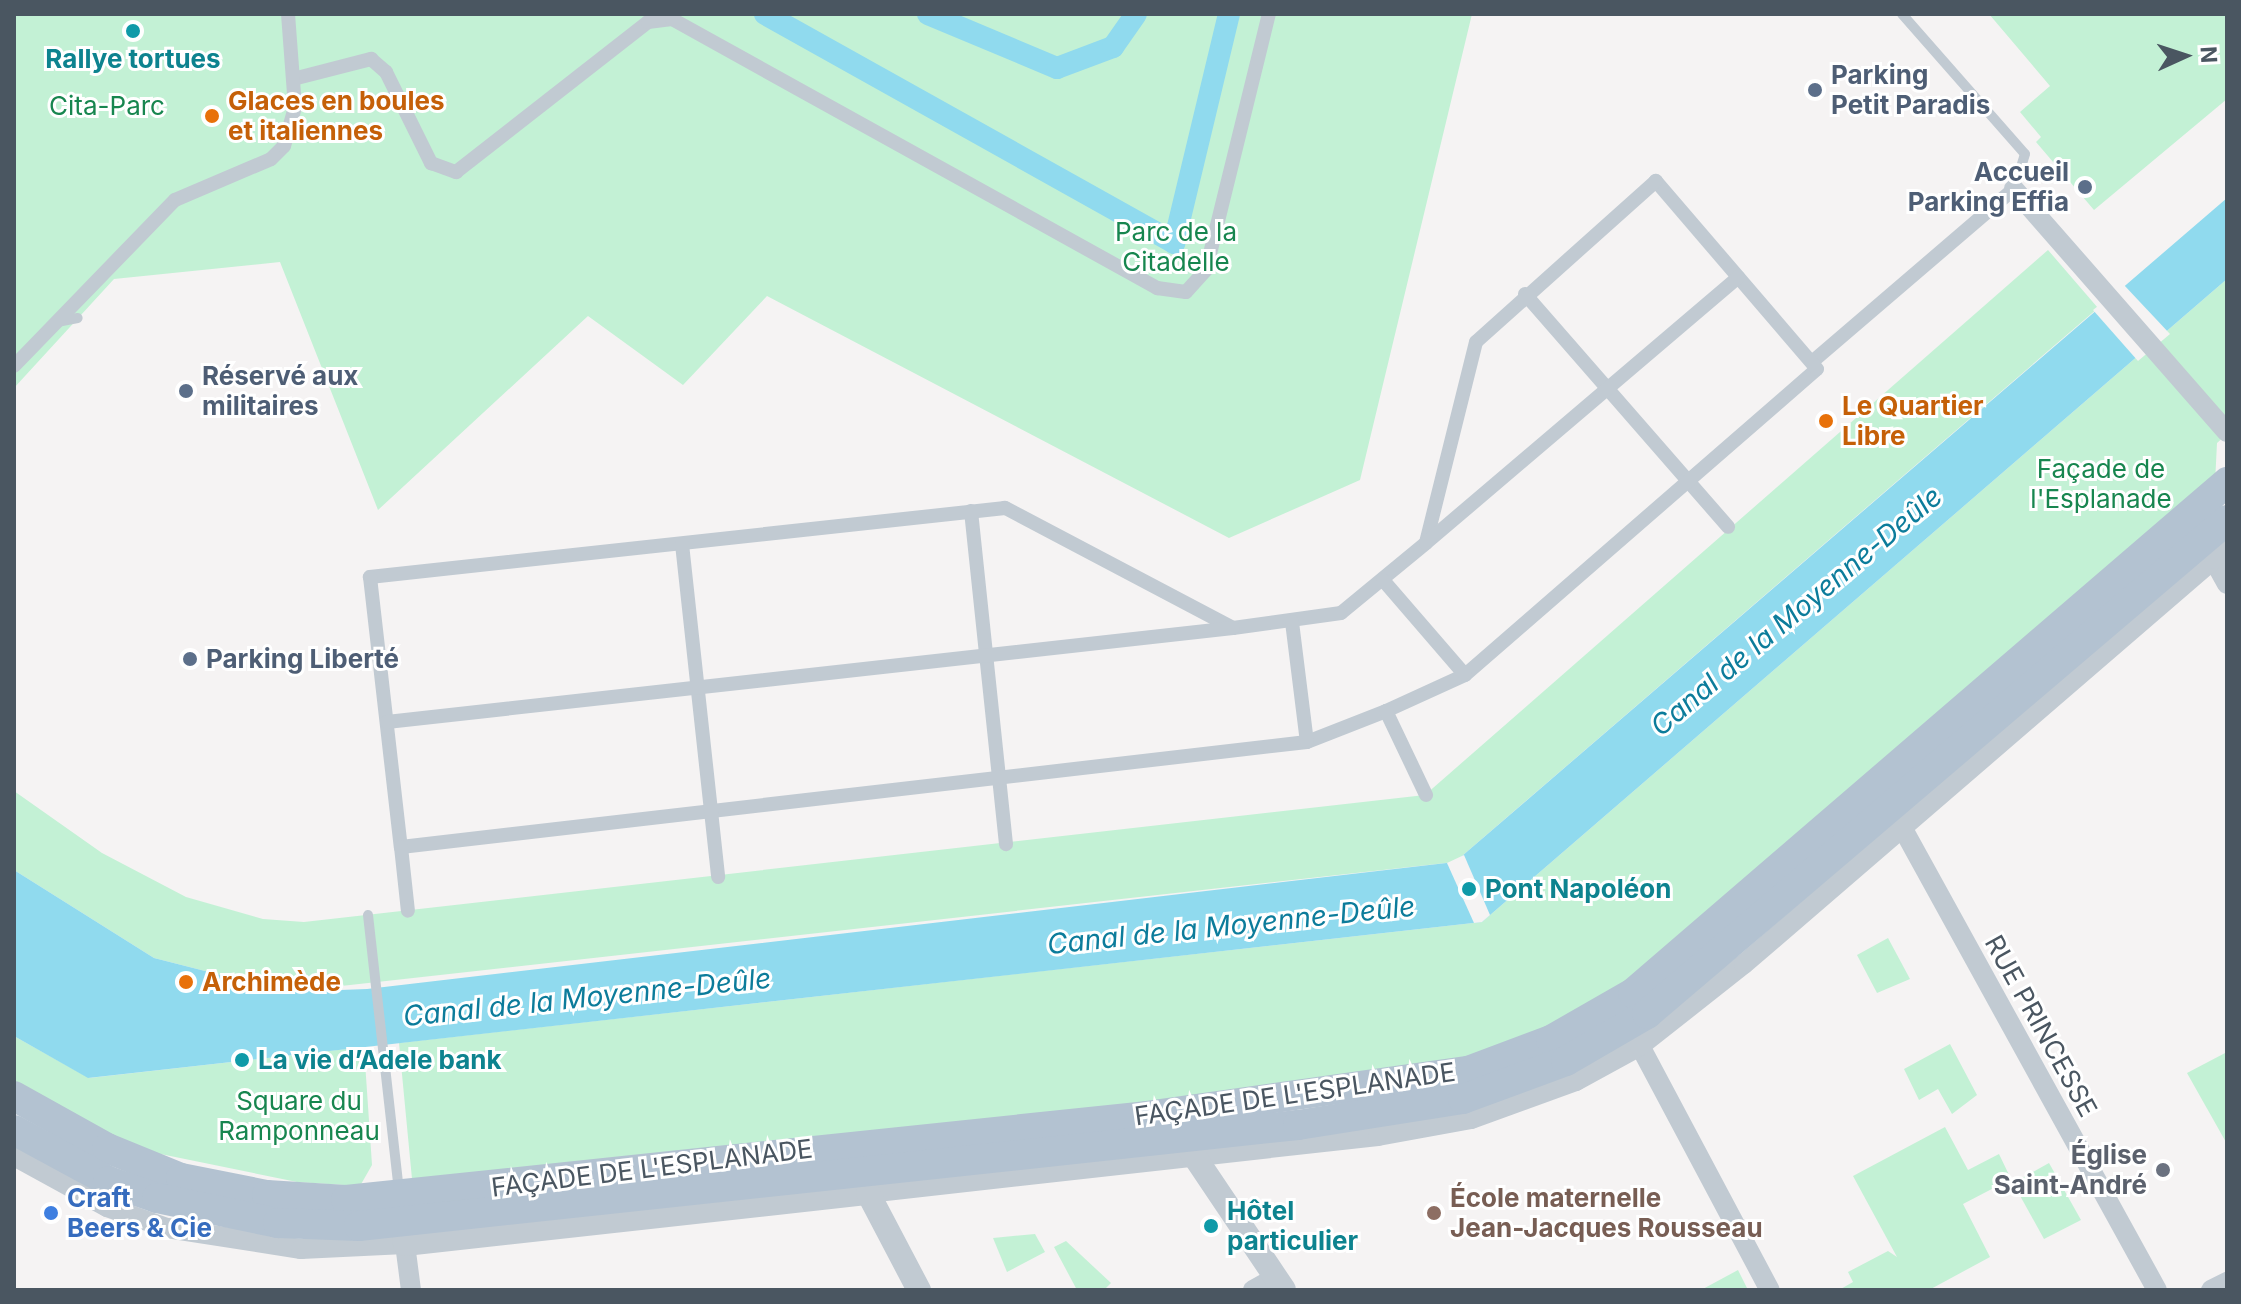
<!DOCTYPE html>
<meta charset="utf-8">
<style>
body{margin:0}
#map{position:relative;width:2241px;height:1304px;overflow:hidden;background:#f5f3f3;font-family:Inter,sans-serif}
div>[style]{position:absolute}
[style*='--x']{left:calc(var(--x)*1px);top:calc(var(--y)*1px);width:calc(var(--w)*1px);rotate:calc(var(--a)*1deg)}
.green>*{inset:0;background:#c3f1d5}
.water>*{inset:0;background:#90daee}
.pier>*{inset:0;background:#f5f3f3}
.canal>*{height:22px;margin:-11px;padding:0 11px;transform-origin:11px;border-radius:11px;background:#90daee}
.service>*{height:10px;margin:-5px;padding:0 5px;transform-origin:5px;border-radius:5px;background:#c1cad2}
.pedestrian>*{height:14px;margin:-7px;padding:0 7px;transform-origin:7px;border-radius:7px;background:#c1cad2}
.minor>*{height:20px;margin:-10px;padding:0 10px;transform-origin:10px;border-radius:10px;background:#c1cad2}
.tertiary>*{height:24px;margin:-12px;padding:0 12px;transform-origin:12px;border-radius:12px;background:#c1cad2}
.primary>*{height:30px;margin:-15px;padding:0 15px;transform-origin:15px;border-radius:15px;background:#b3c2d1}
.dots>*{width:22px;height:22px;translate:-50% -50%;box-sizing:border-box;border:4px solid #fff;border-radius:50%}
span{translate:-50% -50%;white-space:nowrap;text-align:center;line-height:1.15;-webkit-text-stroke:6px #fff;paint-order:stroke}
.culture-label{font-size:26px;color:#0d838f;font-weight:700}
.left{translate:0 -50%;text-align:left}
.service-label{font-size:26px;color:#4e5e75;font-weight:700}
.right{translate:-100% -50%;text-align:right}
.food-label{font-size:26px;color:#c56008;font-weight:700}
.park-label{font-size:26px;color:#17864f}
.street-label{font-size:26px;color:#4a5661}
.worship-label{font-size:26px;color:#5b616d;font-weight:700}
.shop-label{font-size:26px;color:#366cbe;font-weight:700}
.education-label{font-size:26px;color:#785e54;font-weight:700}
.water-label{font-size:28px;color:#0c7c9b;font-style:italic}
.frame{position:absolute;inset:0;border:16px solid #4a5661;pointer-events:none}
.north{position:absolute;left:2145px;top:16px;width:80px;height:80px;-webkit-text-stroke:6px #fff;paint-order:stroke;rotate:87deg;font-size:22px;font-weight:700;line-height:32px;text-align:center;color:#4a5661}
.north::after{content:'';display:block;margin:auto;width:28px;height:36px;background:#4a5661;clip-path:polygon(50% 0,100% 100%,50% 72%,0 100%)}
</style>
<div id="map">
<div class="green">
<div style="clip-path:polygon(14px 14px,1472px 14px,1360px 480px,1229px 538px,767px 296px,683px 385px,588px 316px,378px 510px,280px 262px,114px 279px,14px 388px)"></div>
<div style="clip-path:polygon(1989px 14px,2227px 14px,2227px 99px,2094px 210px,2036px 142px,2041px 137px,2020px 112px,2050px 86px)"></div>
<div style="clip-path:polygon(2048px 250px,2098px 308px,1455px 862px,287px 992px,154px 958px,14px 870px,14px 791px,102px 853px,186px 897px,263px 919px,304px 922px,1425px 795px)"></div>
<div style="clip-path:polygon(2227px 279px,2227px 434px,2217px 443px,2215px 483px,1628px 985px,1534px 1037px,1423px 1073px,412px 1179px,399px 1043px,1482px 922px)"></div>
<div style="clip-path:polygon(1888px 938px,1910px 979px,1877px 993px,1857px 955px)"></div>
<div style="clip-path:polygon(14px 1036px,89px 1078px,364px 1047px,372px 1165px,360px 1186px,297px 1182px,136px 1149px,14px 1083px)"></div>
<div style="clip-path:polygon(1950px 1044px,1977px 1095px,1952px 1114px,1938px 1089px,1919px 1100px,1904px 1069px)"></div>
<div style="clip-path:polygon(2227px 1052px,2227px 1144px,2187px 1073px)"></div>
<div style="clip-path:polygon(1945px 1127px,1968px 1170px,1999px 1154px,2011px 1179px,1963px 1204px,1990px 1257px,1929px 1290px,1839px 1290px,1853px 1282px,1848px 1272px,1888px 1251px,1897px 1257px,1853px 1176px)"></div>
<div style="clip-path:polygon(2049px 1163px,2081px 1220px,2044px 1239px,2013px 1183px)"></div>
<div style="clip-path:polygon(1035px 1234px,1045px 1252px,1007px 1272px,993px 1238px)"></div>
<div style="clip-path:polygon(1066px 1241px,1111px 1283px,1104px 1290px,1077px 1290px,1054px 1247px)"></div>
<div style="clip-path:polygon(1738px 1270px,1748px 1290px,1701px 1290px)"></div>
</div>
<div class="water">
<div style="clip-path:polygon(2227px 198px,2227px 279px,1482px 922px,88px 1078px,14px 1036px,14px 870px,154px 958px,287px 992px,367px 989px,1455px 862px)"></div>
</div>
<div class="pier">
<div style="clip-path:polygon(2124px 285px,2170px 334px,2138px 361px,2093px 310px)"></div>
<div style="clip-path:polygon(1464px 855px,1490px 915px,1482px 922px,1474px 923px,1447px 863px)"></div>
</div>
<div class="canal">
<div style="--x:765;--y:14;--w:469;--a:29.2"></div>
<div style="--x:1174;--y:243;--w:236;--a:-76.5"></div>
<div style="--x:928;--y:14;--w:140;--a:22.7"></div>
<div style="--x:1057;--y:68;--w:60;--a:-20.6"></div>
<div style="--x:1113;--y:47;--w:40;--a:-55.1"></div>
</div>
<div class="service">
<div style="--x:1902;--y:14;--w:186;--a:48.7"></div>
<div style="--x:2025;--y:154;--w:37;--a:107"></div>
<div style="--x:57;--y:322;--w:21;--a:-11"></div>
<div style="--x:368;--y:915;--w:278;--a:83.6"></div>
</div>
<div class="pedestrian">
<div style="--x:293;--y:79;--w:81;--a:-14.4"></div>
<div style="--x:371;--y:59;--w:20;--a:41"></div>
<div style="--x:386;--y:72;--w:102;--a:63.7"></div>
<div style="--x:431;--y:163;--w:27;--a:20"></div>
<div style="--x:456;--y:172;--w:244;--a:-38"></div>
<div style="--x:648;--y:22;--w:24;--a:-7"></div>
<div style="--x:672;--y:19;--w:555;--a:29.01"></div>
<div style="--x:1157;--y:288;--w:29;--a:8"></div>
<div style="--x:1186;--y:292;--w:30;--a:-48"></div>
<div style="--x:1206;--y:270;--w:264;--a:-76.2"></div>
<div style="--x:1525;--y:294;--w:309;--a:48.9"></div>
<div style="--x:1812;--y:362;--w:266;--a:-40.6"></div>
<div style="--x:14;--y:366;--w:231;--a:-45.9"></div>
<div style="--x:175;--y:200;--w:104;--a:-23.1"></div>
<div style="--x:271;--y:159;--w:18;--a:-45"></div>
<div style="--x:284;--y:146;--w:41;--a:-74.2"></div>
<div style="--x:295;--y:107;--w:93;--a:-94.3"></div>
<div style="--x:971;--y:511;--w:335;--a:84"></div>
<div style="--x:1426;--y:543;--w:110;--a:140.5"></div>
<div style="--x:1341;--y:613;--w:109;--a:172.1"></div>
<div style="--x:1233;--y:628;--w:258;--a:-152.2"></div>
<div style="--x:1005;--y:508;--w:639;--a:173.8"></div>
<div style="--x:370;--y:577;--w:272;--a:83.5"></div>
<div style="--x:401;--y:847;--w:912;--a:-6.61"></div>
<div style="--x:1307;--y:742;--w:85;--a:-21.4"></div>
<div style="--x:1386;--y:711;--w:87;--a:-24.5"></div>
<div style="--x:1465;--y:675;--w:466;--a:-41"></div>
<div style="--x:1817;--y:369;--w:248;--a:-130.6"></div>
<div style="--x:1656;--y:181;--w:241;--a:138.2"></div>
<div style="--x:1476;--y:342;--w:207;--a:104"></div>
<div style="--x:1426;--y:543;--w:410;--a:-40.4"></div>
<div style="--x:682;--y:544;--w:335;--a:83.8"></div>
<div style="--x:1383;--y:580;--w:125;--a:49.2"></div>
<div style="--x:1292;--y:622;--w:121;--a:82.9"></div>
<div style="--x:1386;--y:711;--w:93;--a:64.5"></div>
<div style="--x:387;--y:722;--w:851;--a:-6.34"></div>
<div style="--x:401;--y:847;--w:64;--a:83.8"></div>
</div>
<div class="minor">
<div style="--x:2014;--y:189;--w:323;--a:48.8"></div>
<div style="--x:2207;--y:548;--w:41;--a:60.9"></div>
<div style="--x:1903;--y:829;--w:526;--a:61.15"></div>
<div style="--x:1640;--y:1046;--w:276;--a:62"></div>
<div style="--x:14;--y:1156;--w:106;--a:28.7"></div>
<div style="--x:107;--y:1207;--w:64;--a:19.3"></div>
<div style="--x:167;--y:1228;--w:136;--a:8.9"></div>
<div style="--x:301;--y:1249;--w:104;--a:-2.8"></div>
<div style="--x:405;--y:1244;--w:46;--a:82.6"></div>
<div style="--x:868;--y:1193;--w:513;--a:-6.38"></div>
<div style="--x:1378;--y:1136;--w:95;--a:-10.4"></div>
<div style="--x:1471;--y:1119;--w:112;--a:-19.9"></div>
<div style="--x:1576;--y:1081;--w:73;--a:-28.7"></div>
<div style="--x:1640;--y:1046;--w:132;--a:-38.3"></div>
<div style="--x:1744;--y:964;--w:620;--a:-40.75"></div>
<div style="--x:2214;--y:559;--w:26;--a:-61"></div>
<div style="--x:1253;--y:1290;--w:25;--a:-29"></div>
<div style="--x:2211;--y:1290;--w:18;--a:-27"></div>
</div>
<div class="tertiary">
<div style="--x:1174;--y:1126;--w:197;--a:56.1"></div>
<div style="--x:400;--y:1204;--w:40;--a:82.9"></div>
<div style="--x:405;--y:1244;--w:466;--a:-6.3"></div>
<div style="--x:868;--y:1193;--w:110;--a:62.3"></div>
</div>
<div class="primary">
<div style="--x:14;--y:1096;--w:107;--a:29.2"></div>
<div style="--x:107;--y:1148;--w:80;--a:22.1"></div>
<div style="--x:181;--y:1178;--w:88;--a:11.2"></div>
<div style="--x:267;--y:1195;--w:79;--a:3.6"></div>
<div style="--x:346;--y:1200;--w:804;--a:-5.99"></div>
<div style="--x:1146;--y:1116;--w:325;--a:-8"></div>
<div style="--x:1468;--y:1071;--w:89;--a:-20.5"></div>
<div style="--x:1551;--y:1040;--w:95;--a:-29.8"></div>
<div style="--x:1633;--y:993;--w:784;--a:-40.7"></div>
<div style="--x:14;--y:1130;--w:107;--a:28.5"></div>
<div style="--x:108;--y:1181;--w:52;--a:19.1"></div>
<div style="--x:157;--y:1198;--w:124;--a:11.7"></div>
<div style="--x:278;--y:1223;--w:81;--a:2.1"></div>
<div style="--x:359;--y:1226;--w:944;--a:-6.14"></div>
<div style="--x:1298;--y:1125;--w:167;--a:-9"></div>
<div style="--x:1463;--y:1099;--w:110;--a:-20.3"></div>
<div style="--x:1566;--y:1061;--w:94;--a:-30.1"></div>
<div style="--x:1647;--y:1014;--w:762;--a:-40.42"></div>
</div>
<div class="dots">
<div style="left:133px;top:31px;background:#0f9aa8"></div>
<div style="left:1815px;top:90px;background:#5c6f8a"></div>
<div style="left:212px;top:116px;background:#e8710a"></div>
<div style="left:2085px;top:187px;background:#5c6f8a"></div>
<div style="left:186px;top:391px;background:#5c6f8a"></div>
<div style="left:1826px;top:421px;background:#e8710a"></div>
<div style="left:190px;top:659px;background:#5c6f8a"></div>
<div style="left:1469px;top:889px;background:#0f9aa8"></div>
<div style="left:186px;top:982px;background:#e8710a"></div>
<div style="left:242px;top:1060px;background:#0f9aa8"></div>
<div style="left:2163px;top:1170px;background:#6b7280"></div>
<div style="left:51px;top:1213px;background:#3f7fe0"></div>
<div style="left:1434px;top:1213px;background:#8d6e63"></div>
<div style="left:1211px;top:1226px;background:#0f9aa8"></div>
</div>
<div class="culture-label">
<span style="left:133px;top:59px">Rallye tortues</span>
<span class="left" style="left:1485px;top:889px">Pont Napoléon</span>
<span class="left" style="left:258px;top:1060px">La vie d’Adele bank</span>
<span class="left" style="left:1227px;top:1226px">Hôtel<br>particulier</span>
</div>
<div class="service-label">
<span class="left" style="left:1831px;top:90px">Parking<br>Petit Paradis</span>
<span class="right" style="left:2069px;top:187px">Accueil<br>Parking Effia</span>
<span class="left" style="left:202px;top:391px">Réservé aux<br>militaires</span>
<span class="left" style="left:206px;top:659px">Parking Liberté</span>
</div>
<div class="food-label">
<span class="left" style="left:228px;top:116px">Glaces en boules<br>et italiennes</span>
<span class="left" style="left:1842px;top:421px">Le Quartier<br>Libre</span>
<span class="left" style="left:202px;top:982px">Archimède</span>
</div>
<div class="park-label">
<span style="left:107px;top:106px">Cita-Parc</span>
<span style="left:1176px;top:247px">Parc de la<br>Citadelle</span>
<span style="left:2101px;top:484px">Façade de<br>l'Esplanade</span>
<span style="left:299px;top:1116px">Square du<br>Ramponneau</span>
</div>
<div class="street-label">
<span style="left:2041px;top:1026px;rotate:61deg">RUE PRINCESSE</span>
<span style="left:1295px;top:1094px;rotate:-8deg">FAÇADE DE L'ESPLANADE</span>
<span style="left:652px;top:1168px;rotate:-7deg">FAÇADE DE L'ESPLANADE</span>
</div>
<div class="worship-label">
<span class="right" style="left:2147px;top:1170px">Église<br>Saint-André</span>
</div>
<div class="shop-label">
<span class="left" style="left:67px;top:1213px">Craft<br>Beers &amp; Cie</span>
</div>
<div class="education-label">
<span class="left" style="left:1450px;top:1213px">École maternelle<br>Jean-Jacques Rousseau</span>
</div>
<div class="water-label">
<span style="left:1796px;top:611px;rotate:-40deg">Canal de la Moyenne-Deûle</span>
<span style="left:1231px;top:925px;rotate:-6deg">Canal de la Moyenne-Deûle</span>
<span style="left:587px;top:997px;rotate:-6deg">Canal de la Moyenne-Deûle</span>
</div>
<div class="frame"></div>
<div class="north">N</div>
</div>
